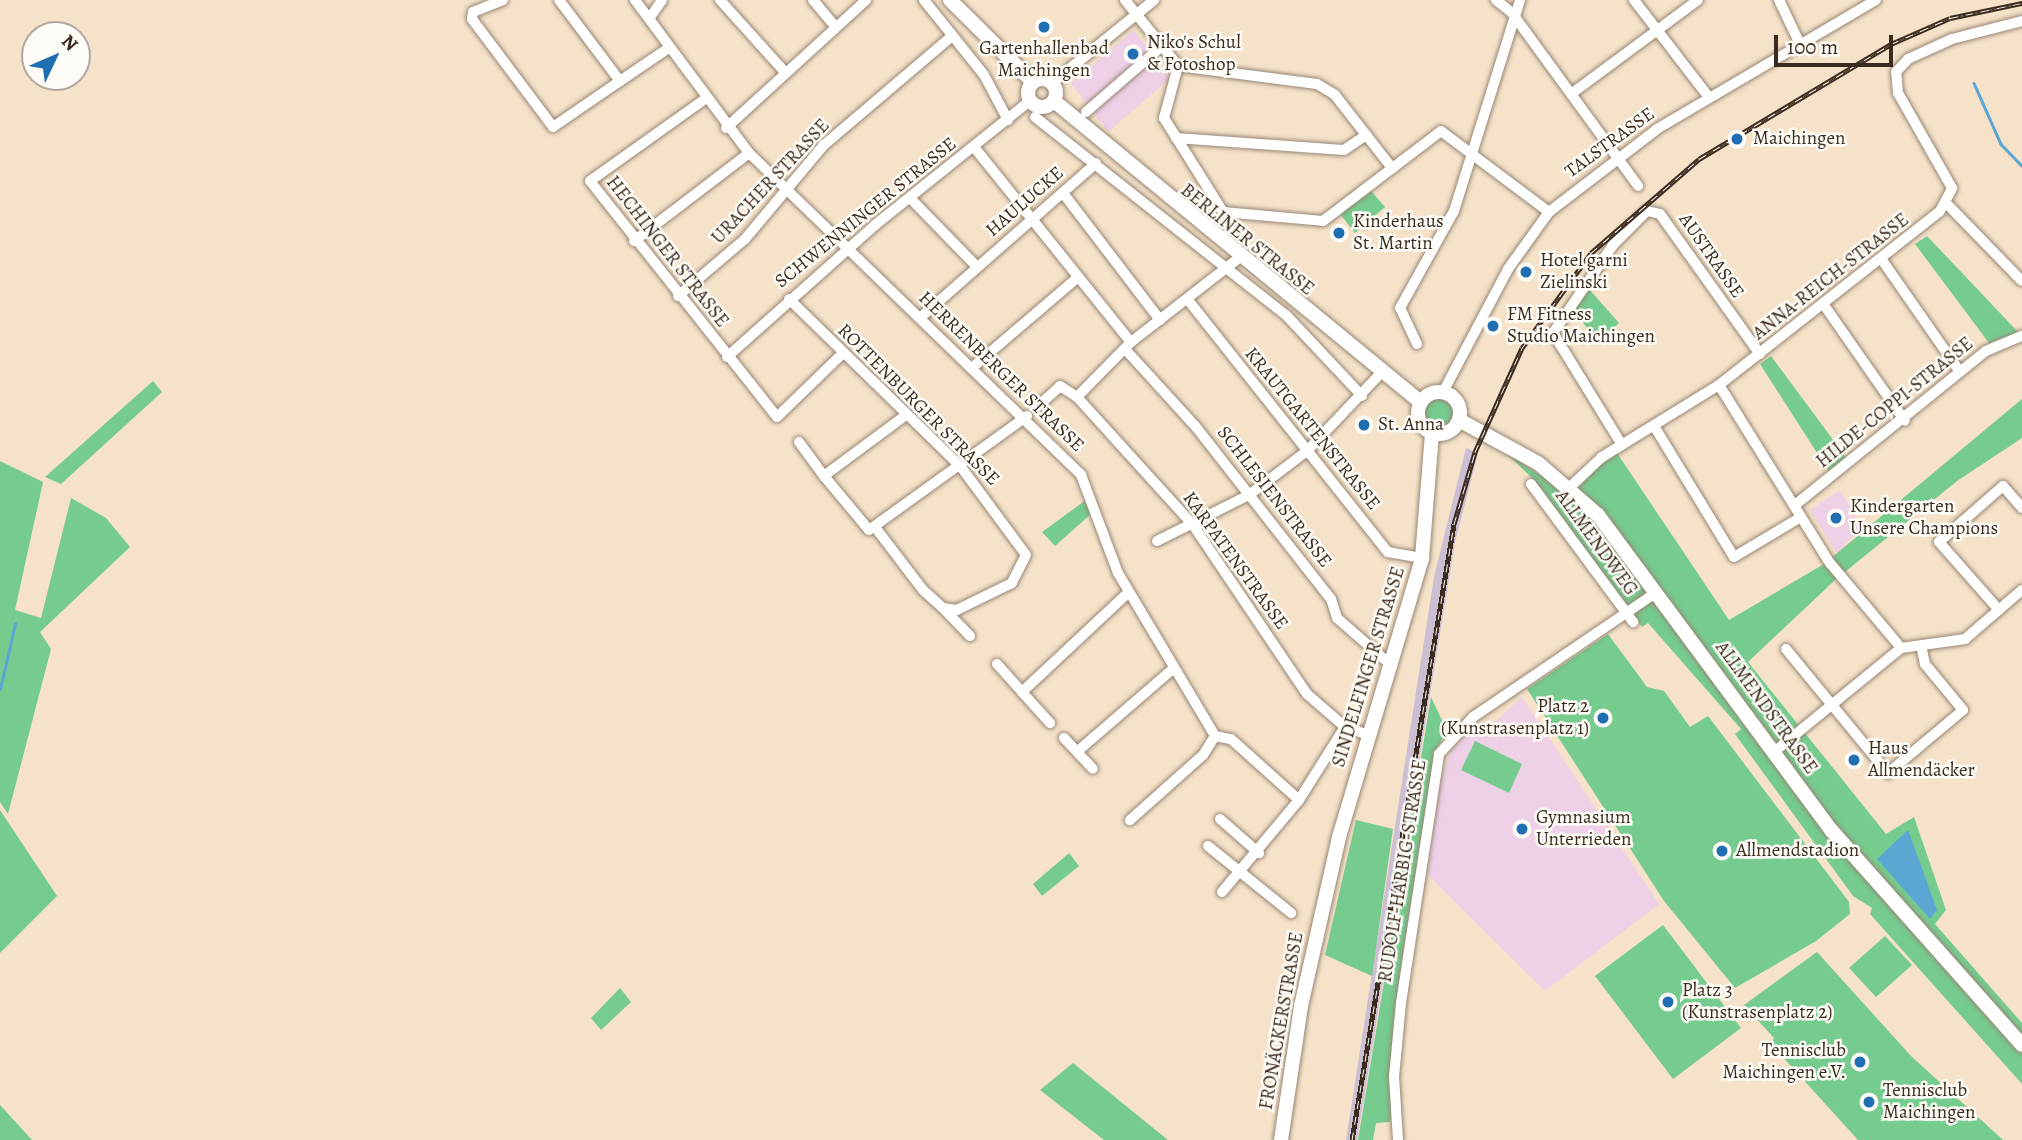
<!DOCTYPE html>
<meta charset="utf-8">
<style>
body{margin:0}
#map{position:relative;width:2022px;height:1140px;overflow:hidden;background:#f5e2c9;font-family:Alegreya,serif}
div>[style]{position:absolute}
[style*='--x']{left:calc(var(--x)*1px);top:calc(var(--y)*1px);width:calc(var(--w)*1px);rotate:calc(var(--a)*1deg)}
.built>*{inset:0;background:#eed0e7}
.industrial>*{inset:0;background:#ccbed3}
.green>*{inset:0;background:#76cb8f}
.round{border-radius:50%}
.water>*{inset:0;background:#59a7d2}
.stream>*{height:2.5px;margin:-1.25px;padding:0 1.25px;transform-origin:1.25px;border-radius:1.25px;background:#59a7d2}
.roads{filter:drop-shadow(0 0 2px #988674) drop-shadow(0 0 2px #988674)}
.minor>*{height:10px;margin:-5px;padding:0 5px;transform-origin:5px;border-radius:5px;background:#fff}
.major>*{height:14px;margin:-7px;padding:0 7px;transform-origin:7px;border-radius:7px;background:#fff}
.major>.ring{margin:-7px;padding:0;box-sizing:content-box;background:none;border:14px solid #fff;border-radius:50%}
.rail>*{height:5px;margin-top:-2.5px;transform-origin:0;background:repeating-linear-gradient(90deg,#fdfcf7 0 8px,#3b2a1e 0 16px);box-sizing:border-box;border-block:2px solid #3b2a1e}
.dots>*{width:19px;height:19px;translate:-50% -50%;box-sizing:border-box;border:4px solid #fdfcf7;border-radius:50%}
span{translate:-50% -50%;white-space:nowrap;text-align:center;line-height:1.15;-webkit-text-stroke:5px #fdfcf7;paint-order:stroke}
.poi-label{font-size:19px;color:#3b2a1e}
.left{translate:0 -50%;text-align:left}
.right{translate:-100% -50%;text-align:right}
.street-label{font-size:19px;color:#3b2a1e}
.north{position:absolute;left:21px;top:21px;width:70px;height:70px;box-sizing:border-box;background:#fdfcf7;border:2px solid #afa8a0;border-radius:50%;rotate:46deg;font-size:19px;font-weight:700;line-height:28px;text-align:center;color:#3b2a1e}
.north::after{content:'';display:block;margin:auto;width:24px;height:32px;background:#1f6fb2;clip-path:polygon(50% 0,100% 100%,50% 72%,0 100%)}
.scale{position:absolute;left:1774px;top:35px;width:119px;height:32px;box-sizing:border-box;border:4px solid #3b2a1e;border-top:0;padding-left:9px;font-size:21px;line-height:24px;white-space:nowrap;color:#3b2a1e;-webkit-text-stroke:5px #fdfcf7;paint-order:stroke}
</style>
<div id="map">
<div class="built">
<div style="clip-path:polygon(1134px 30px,1169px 79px,1108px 132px,1071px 83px)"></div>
<div style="clip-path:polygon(1840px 490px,1862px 527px,1837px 553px,1810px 510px)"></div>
<div style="clip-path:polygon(1522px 697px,1659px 904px,1545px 991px,1428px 875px,1439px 785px,1451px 751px,1477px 725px,1496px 721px)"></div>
</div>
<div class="industrial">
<div style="clip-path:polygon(1466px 448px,1478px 453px,1455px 542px,1357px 1140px,1346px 1140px,1434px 577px)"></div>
</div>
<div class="green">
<div style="clip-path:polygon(1371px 191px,1385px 207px,1355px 233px,1340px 214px)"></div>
<div style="clip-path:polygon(1927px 236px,2018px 332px,1989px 343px,1915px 244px)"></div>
<div style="clip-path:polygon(1589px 289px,1619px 323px,1598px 343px,1574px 310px)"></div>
<div style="clip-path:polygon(1771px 356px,1848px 460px,1830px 473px,1760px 364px)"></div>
<div style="clip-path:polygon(153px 381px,162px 392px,61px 484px,45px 477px)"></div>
<div class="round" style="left:1423px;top:397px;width:32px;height:32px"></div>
<div style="clip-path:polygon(2022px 399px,2022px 438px,1957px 481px,1835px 580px,1748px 662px,1886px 834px,1914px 817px,1946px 910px,1935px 924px,2022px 1023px,2022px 1084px,1870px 914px,1872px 908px,1853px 896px,1735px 734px,1741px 729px,1648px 623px,1642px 627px,1535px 481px,1505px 452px,1573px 497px,1591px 472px,1617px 453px,1729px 620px,1824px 564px)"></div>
<div style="clip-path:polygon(0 461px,43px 482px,15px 610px,41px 618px,71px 498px,106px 518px,130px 547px,40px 632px,51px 649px,8px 814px,0 802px)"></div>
<div style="clip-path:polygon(1086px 500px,1091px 514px,1055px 546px,1042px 532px)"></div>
<div style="clip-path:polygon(1608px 634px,1647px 687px,1664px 691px,1690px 727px,1708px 716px,1849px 902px,1850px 914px,1816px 941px,1735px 988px,1664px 901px,1527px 689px)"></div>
<div style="clip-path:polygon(1431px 697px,1447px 731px,1435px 751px,1402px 960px,1390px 1122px,1376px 1123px,1373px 1140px,1358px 1140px)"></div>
<div style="clip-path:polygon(1475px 741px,1522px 764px,1509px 793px,1461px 770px)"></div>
<div style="clip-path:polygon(0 810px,57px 896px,0 953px)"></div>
<div style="clip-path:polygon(1356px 820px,1393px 829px,1372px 976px,1325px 955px)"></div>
<div style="clip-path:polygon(1069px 853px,1079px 866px,1042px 896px,1033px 884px)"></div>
<div style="clip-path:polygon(1663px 925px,1741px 1028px,1673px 1079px,1595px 976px)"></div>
<div style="clip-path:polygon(1885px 936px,1912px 965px,1876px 997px,1849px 968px)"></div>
<div style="clip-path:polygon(1817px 952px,1911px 1056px,2003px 1140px,1858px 1140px,1771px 1044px,1774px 1038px,1744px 1005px)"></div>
<div style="clip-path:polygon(620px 988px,631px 1002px,601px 1030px,591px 1018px)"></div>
<div style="clip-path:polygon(1073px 1063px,1168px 1140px,1104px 1140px,1040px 1090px)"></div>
<div style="clip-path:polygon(0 1105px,32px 1140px,0 1140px)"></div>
</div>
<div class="water">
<div style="clip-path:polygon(1908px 830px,1937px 910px,1930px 919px,1877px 859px)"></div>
</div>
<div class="stream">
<div style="--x:1974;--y:83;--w:67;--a:66.1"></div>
<div style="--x:2001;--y:144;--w:30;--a:46"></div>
<div style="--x:0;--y:689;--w:67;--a:-77"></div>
</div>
<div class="roads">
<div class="minor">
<div style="--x:503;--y:0;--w:32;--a:158"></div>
<div style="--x:473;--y:12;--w:7;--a:98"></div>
<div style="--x:472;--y:19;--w:135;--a:53.1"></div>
<div style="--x:553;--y:127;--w:81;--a:-34.5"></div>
<div style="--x:620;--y:81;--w:101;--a:-127"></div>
<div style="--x:635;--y:0;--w:191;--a:53.3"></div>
<div style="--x:749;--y:153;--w:463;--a:44.1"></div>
<div style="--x:1081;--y:475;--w:105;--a:69.3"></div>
<div style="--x:1118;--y:573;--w:190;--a:59.2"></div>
<div style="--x:1215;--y:736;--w:22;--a:122"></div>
<div style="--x:1203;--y:755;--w:98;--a:138.3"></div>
<div style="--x:720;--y:0;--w:96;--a:48"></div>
<div style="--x:813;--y:0;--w:33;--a:50"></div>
<div style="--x:924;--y:0;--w:96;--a:51.3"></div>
<div style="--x:984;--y:75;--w:51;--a:61.9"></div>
<div style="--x:1125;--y:0;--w:85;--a:51.2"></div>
<div style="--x:1178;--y:66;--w:54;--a:105.1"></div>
<div style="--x:1164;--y:118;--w:111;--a:57.9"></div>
<div style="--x:1223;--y:212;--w:100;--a:5.1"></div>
<div style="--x:1323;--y:221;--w:148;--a:-37.3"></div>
<div style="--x:1441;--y:131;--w:135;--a:36.9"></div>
<div style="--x:1496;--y:0;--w:21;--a:39"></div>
<div style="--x:1512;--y:13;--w:214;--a:53.9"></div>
<div style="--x:1634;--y:0;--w:121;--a:52.4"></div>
<div style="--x:1779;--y:0;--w:47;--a:64.5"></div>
<div style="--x:651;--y:16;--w:19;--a:-55"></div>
<div style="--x:1178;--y:66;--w:140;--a:7.4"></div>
<div style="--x:1317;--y:84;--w:21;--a:31"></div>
<div style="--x:1335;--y:95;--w:93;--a:52"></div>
<div style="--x:620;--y:81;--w:60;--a:-34.2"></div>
<div style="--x:1052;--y:83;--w:132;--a:-39.1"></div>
<div style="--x:1571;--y:94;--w:158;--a:-36.5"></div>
<div style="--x:705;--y:99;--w:141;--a:144.5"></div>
<div style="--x:590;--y:181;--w:301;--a:51.6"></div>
<div style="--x:777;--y:417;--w:89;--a:-44.1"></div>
<div style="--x:1086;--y:112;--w:101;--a:-41"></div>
<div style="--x:1035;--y:117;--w:320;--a:38.3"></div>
<div style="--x:1286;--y:315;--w:111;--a:46.8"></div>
<div style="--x:726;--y:128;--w:190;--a:-42.4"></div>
<div style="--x:1176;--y:138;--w:168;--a:4.1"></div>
<div style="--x:1344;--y:150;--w:27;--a:-34"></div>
<div style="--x:974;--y:147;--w:250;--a:51.2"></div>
<div style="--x:1063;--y:193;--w:160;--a:52.6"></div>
<div style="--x:910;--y:198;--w:96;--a:45.8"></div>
<div style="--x:1947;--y:204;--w:107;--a:45.8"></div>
<div style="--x:634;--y:241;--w:145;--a:-37.4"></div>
<div style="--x:1882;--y:260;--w:136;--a:55.1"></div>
<div style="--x:678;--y:296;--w:88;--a:-40.4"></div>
<div style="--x:745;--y:239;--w:123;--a:-50"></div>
<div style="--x:824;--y:145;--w:168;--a:-40.4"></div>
<div style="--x:789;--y:299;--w:240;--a:44.3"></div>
<div style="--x:961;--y:467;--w:109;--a:53.5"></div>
<div style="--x:1026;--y:555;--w:31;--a:117"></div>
<div style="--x:1012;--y:583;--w:61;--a:153.9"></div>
<div style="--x:957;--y:610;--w:14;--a:-172"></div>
<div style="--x:943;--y:608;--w:27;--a:-138"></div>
<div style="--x:923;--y:590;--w:79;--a:-127.3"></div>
<div style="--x:1188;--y:300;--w:322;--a:51.6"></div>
<div style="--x:1388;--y:552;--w:35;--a:10"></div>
<div style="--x:1824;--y:305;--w:141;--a:55.1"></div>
<div style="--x:921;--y:317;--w:233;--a:-41.3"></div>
<div style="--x:1417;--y:344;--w:40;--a:-115"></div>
<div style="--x:1400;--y:308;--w:111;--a:-60.9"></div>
<div style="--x:1454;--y:211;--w:221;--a:-72.6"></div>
<div style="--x:1125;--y:349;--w:105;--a:47.7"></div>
<div style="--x:1196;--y:427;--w:219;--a:51.9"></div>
<div style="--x:1331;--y:599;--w:20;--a:72"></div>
<div style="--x:1337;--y:618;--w:73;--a:41.1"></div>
<div style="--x:727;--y:357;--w:198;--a:-41.7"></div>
<div style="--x:875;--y:225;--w:198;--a:-38.7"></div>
<div style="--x:974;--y:366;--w:134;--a:-40.5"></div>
<div style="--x:1719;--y:385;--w:210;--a:58.1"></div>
<div style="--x:1830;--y:563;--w:111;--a:50.1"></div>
<div style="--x:1443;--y:392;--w:139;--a:-62.1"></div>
<div style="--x:1508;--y:269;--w:70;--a:-54.3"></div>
<div style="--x:1549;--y:212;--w:136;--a:-37.5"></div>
<div style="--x:1657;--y:129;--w:254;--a:-30.5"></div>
<div style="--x:1077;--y:397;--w:77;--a:-45.5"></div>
<div style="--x:1131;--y:342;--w:137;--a:-37.9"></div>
<div style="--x:1037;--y:407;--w:31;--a:-42"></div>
<div style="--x:1060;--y:386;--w:20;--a:33"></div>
<div style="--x:1077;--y:397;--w:173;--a:47.8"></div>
<div style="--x:1193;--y:525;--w:204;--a:56"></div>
<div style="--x:1307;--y:694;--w:50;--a:41"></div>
<div style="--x:1345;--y:727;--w:24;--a:19"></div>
<div style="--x:906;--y:415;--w:102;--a:143.4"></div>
<div style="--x:824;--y:476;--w:70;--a:50.2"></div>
<div style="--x:869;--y:530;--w:195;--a:-35.8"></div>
<div style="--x:1654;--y:426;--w:153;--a:58.6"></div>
<div style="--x:1734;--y:557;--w:78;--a:-30.8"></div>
<div style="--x:799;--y:442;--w:42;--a:53.7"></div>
<div style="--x:1622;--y:445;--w:132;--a:-121.6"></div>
<div style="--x:1553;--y:333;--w:107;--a:-55.7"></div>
<div style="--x:1613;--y:245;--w:48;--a:-45"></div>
<div style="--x:1647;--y:211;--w:13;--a:13"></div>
<div style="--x:1660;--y:214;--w:172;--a:54.5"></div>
<div style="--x:1531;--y:484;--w:172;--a:53.5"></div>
<div style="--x:1570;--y:487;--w:44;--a:-43.2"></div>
<div style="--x:1602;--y:457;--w:137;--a:-31.6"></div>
<div style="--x:1719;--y:385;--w:281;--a:-38.2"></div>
<div style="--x:1940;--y:211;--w:26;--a:-62"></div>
<div style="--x:1952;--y:188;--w:109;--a:-119.6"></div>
<div style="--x:1898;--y:93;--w:21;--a:-95"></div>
<div style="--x:1896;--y:72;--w:18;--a:-47"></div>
<div style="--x:1908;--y:59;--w:48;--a:-24.4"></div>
<div style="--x:1952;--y:39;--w:72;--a:-14.4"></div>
<div style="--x:1795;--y:505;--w:245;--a:-38.9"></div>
<div style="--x:1986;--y:351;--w:39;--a:-23"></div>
<div style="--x:1157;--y:541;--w:103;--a:-26.6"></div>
<div style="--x:1249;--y:495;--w:73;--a:-37.2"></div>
<div style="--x:1307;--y:451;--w:108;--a:-46.5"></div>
<div style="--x:943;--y:608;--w:39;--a:46"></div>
<div style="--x:1999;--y:610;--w:91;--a:-131.4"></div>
<div style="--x:1939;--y:542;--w:85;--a:-41.2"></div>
<div style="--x:2003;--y:486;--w:29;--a:49"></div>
<div style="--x:1786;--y:649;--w:161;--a:50.6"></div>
<div style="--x:1888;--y:773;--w:98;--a:-40"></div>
<div style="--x:1963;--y:710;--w:60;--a:-129.6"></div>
<div style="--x:1925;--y:664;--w:19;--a:-102"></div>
<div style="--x:997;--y:664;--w:38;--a:48"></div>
<div style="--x:1022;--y:692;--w:146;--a:-43.1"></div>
<div style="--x:1022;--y:692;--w:42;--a:47.9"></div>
<div style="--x:1215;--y:736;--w:16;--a:11"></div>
<div style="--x:1231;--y:739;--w:91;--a:41.9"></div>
<div style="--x:1064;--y:738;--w:42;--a:46.9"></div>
<div style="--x:1079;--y:750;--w:125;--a:-40.8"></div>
<div style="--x:1774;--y:752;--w:164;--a:-39.3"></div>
<div style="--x:1901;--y:648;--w:65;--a:-8"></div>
<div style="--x:1965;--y:639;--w:75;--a:-40.7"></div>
<div style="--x:1220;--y:819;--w:52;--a:41.1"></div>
<div style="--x:1208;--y:846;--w:107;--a:38.9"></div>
<div style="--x:1222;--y:892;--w:120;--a:-50.1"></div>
<div style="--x:1299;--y:800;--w:86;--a:-57.8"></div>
<div style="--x:1398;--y:1140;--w:63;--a:-93.6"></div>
<div style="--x:1394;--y:1077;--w:74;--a:-84.6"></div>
<div style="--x:1401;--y:1003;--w:252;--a:-81.3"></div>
<div style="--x:1439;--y:754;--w:50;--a:-47.4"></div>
<div style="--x:1473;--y:717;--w:222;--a:-34.2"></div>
</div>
<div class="major">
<div style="--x:950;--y:0;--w:117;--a:44.7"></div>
<div class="ring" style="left:1028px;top:79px;width:14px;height:14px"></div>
<div style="--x:1054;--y:101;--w:475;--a:39.4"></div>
<div class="ring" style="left:1418px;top:392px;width:28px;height:28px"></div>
<div style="--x:1459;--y:420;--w:90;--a:28.6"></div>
<div style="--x:1538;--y:463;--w:79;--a:40.9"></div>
<div style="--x:1598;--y:515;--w:393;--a:53.5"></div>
<div style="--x:1832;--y:831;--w:286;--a:48.4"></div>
<div style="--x:1281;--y:1140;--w:135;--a:-81.5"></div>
<div style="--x:1301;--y:1006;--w:173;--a:-77.3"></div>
<div style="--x:1339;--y:837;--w:291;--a:-73.4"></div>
<div style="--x:1422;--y:558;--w:124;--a:-85.4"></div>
</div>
</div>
<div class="rail">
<div style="--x:1352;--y:1140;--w:624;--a:-80.6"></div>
<div style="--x:1454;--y:524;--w:75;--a:-73.7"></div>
<div style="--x:1475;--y:452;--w:114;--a:-65.7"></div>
<div style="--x:1522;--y:348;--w:117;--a:-54"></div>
<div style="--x:1591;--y:253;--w:143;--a:-41"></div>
<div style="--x:1699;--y:159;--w:224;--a:-30.9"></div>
<div style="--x:1891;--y:44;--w:64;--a:-23.8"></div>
<div style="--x:1950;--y:18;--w:74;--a:-11.8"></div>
</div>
<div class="dots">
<div style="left:1044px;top:27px;background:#1f6fb2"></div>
<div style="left:1133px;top:54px;background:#1f6fb2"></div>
<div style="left:1737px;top:139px;background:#1f6fb2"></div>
<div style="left:1339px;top:233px;background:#1f6fb2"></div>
<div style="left:1526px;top:272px;background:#1f6fb2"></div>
<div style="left:1493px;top:326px;background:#1f6fb2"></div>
<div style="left:1364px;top:425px;background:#1f6fb2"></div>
<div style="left:1836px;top:518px;background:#1f6fb2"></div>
<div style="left:1603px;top:718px;background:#1f6fb2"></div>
<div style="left:1854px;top:760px;background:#1f6fb2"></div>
<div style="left:1522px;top:829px;background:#1f6fb2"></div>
<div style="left:1722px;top:851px;background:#1f6fb2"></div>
<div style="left:1668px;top:1002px;background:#1f6fb2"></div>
<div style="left:1860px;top:1062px;background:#1f6fb2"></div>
<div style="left:1869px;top:1102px;background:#1f6fb2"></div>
</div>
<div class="poi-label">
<span class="left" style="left:1147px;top:54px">Niko's Schul<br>&amp; Fotoshop</span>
<span style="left:1044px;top:60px">Gartenhallenbad<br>Maichingen</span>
<span class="left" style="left:1753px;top:139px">Maichingen</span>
<span class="left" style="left:1353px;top:233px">Kinderhaus<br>St. Martin</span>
<span class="left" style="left:1540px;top:272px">Hotel garni<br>Zielinski</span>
<span class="left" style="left:1507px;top:326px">FM Fitness<br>Studio Maichingen</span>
<span class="left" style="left:1378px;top:425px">St. Anna</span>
<span class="left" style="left:1850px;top:518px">Kindergarten<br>Unsere Champions</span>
<span class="right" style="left:1589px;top:718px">Platz 2<br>(Kunstrasenplatz 1)</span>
<span class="left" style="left:1868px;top:760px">Haus<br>Allmendäcker</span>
<span class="left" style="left:1536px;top:829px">Gymnasium<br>Unterrieden</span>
<span class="left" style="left:1736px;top:851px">Allmendstadion</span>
<span class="left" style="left:1682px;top:1002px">Platz 3<br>(Kunstrasenplatz 2)</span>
<span class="right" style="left:1846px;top:1062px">Tennisclub<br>Maichingen e.V.</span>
<span class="left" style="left:1883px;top:1102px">Tennisclub<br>Maichingen</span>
</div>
<div class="street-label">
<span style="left:1610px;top:143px;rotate:-36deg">TALSTRASSE</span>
<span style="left:771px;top:182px;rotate:-47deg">URACHER STRASSE</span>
<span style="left:1025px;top:202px;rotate:-41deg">HAULUCKE</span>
<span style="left:866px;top:213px;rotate:-39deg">SCHWENNINGER STRASSE</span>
<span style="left:1247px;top:240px;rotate:39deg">BERLINER STRASSE</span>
<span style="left:667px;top:252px;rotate:52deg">HECHINGER STRASSE</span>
<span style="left:1711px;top:256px;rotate:55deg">AUSTRASSE</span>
<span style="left:1831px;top:277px;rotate:-38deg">ANNA-REICH-STRASSE</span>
<span style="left:1001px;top:372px;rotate:44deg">HERRENBERGER STRASSE</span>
<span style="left:1895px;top:403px;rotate:-39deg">HILDE-COPPI-STRASSE</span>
<span style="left:918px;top:405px;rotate:45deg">ROTTENBURGER STRASSE</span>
<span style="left:1312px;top:429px;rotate:51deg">KRAUTGARTENSTRASSE</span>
<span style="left:1274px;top:497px;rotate:52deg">SCHLESIENSTRASSE</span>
<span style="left:1596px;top:543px;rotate:54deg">ALLMENDWEG</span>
<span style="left:1235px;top:561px;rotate:54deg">KARPATENSTRASSE</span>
<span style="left:1369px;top:667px;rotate:-73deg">SINDELFINGER STRASSE</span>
<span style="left:1766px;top:708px;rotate:54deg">ALLMENDSTRASSE</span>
<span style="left:1403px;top:871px;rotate:-81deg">RUDOLF-HARBIG-STRASSE</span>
<span style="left:1282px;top:1021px;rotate:-80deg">FRONÄCKERSTRASSE</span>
</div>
<div class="north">N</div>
<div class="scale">100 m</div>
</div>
